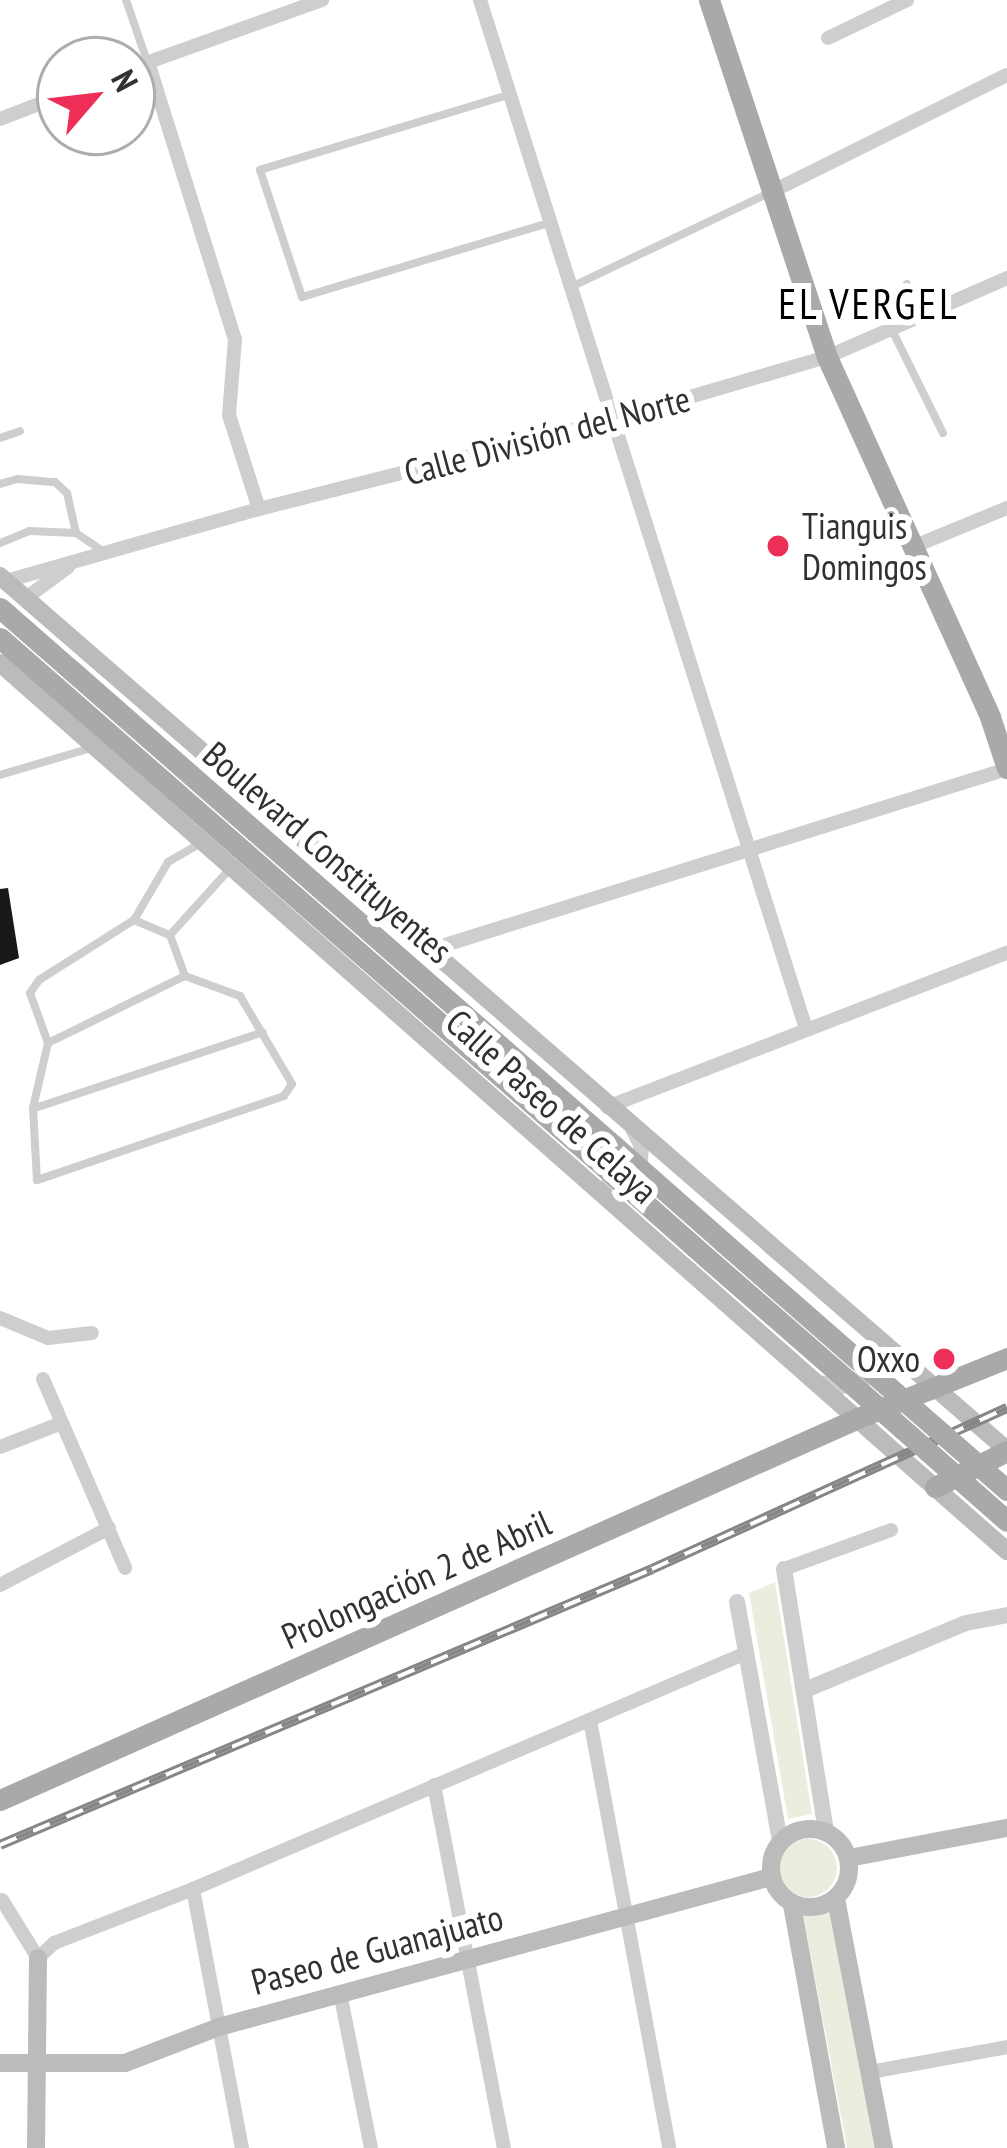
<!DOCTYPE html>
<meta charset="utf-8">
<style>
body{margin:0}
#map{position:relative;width:1007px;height:2148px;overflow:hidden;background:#fff;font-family:"PT Sans Narrow",sans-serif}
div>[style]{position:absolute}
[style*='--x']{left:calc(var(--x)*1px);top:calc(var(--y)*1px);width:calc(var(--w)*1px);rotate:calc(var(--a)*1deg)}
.green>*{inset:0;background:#eaeedf}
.round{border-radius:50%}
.building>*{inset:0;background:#181818}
.service>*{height:8px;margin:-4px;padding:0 4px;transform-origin:4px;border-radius:4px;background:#cecece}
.minor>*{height:14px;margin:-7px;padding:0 7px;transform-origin:7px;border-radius:7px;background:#cecece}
.tertiary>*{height:16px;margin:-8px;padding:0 8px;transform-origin:8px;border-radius:8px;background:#cecece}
.secondary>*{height:18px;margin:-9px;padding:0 9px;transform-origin:9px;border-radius:9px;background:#bbb}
.secondary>.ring{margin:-9px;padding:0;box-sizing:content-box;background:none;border:18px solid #bbb;border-radius:50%}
.primary>*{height:21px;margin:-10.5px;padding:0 10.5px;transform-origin:10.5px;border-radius:10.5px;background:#a9a9a9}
.rail>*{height:10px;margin-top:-5px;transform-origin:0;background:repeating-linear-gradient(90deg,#fff 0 18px,#868686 0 36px);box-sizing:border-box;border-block:3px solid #868686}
.primary-bridge>*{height:21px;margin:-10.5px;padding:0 10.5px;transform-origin:10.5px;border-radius:10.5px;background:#a9a9a9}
.dots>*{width:33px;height:33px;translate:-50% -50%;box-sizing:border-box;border:6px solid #fff;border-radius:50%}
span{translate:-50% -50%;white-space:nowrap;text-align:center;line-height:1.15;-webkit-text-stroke:12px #fff;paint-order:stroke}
.street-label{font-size:36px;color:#313131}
.poi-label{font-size:36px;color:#313131}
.left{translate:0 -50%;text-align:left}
.right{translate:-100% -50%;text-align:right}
.quarter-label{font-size:42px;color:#000;letter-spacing:3px}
.north{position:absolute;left:36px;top:36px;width:120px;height:120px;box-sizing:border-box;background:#fff;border:3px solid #adadad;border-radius:50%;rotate:62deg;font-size:33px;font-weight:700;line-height:48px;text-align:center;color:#313131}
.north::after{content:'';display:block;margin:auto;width:42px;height:54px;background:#ed2f58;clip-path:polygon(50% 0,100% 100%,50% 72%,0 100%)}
</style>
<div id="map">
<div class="green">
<div style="clip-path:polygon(775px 1582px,812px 1814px,788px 1819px,749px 1593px)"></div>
<div class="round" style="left:779px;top:1839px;width:58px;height:58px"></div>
<div style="clip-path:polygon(830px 1909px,876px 2148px,847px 2148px,803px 1914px,818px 1916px)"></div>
</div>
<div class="building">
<div style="clip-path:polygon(8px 888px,19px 958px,0 965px,0 889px)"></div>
</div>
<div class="service">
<div style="--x:126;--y:0;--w:65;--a:71"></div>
<div style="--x:508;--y:95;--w:259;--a:163.2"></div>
<div style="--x:260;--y:170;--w:134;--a:71.7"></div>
<div style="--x:302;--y:297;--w:258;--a:-16.7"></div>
<div style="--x:907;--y:284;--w:34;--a:62"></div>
<div style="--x:571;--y:287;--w:219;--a:-25.4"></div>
<div style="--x:892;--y:330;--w:115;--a:63.7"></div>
<div style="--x:0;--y:438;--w:21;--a:-19"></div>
<div style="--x:0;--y:484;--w:19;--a:-16"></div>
<div style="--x:18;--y:479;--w:37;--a:5"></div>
<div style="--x:55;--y:482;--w:16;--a:43"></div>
<div style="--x:67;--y:493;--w:41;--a:77.3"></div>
<div style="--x:0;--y:543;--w:31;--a:-22"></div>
<div style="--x:29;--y:531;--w:47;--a:2.4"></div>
<div style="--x:76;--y:533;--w:34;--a:34"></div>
<div style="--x:0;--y:775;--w:95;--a:-16.5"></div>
<div style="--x:134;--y:920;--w:39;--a:23"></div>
<div style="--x:170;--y:935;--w:44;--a:69.9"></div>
<div style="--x:185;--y:976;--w:59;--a:20"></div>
<div style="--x:240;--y:996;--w:102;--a:59.4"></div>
<div style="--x:292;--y:1084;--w:14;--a:124"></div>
<div style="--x:284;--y:1096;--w:261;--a:161.2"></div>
<div style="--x:37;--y:1180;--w:72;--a:-93.2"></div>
<div style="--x:33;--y:1108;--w:67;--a:-77"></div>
<div style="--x:48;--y:1043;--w:53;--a:-109.8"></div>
<div style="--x:30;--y:993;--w:16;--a:-55"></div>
<div style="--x:39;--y:980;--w:112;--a:-32.3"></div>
<div style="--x:134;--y:920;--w:67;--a:-59.6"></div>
<div style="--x:168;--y:862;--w:38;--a:-30"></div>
<div style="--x:170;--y:935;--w:88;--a:-47.8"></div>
<div style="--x:48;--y:1043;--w:153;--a:-26.1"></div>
<div style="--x:35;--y:1108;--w:240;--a:-18.4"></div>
</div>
<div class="minor">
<div style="--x:480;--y:0;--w:1079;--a:72.42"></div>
<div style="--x:828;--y:38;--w:88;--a:-25.7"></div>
<div style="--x:148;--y:62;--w:290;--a:72.6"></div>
<div style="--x:235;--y:339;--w:76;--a:94.5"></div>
<div style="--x:229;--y:415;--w:99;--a:72.3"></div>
<div style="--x:132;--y:68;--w:202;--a:-19.7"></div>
<div style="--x:0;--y:119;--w:64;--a:-21"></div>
<div style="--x:771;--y:192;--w:263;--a:-26.4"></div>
<div style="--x:910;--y:548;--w:105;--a:-22.4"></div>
<div style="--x:6;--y:581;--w:263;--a:-15.9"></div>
<div style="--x:259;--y:509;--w:363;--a:-14.2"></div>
<div style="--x:611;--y:420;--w:225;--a:-16.3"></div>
<div style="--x:827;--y:357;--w:197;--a:-23.7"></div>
<div style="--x:26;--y:598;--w:52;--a:-36.4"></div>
<div style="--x:429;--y:950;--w:606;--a:-17.39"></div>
<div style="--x:607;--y:1107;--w:429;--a:-21.1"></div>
<div style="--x:0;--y:1318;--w:52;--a:22.6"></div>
<div style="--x:48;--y:1338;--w:44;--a:-6.5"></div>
<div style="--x:43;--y:1379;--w:206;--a:66.5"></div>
<div style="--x:0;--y:1447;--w:66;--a:-21.2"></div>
<div style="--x:784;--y:1569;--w:114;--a:-20"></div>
<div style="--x:0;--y:1585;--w:123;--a:-27.6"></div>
<div style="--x:590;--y:1720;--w:435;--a:79.5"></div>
<div style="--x:434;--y:1785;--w:370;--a:79.1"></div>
<div style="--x:193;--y:1889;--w:264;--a:79.3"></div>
<div style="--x:2;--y:1900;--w:68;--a:58.2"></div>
<div style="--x:38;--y:1958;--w:22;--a:-43"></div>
<div style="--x:54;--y:1943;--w:149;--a:-21.2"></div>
<div style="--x:193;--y:1889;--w:601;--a:-23.11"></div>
<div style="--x:340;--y:1993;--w:158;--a:78.7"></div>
<div style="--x:870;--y:2072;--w:139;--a:-10.3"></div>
</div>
<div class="tertiary">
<div style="--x:609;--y:1183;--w:20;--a:-20"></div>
<div style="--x:628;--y:1176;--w:20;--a:-53"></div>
<div style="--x:640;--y:1160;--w:16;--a:-86"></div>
<div style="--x:641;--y:1144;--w:15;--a:-118"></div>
<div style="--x:818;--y:1383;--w:24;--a:7"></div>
<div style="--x:842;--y:1386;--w:23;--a:-18"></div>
<div style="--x:864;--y:1379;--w:24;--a:-38"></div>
<div style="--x:883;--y:1364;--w:15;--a:-79"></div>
<div style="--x:784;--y:1569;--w:265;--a:80.9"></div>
<div style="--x:737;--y:1602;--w:243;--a:79.8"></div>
<div style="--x:805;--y:1690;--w:174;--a:-22.6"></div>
<div style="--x:966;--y:1623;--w:42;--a:-11"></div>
</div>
<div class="secondary">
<div style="--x:0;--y:576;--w:1333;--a:40.96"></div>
<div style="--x:0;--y:663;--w:1343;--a:41.41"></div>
<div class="ring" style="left:771px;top:1829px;width:60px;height:60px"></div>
<div style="--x:849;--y:1858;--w:161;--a:-10.8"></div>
<div style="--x:836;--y:1899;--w:254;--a:79.1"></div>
<div style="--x:792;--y:1905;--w:247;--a:79.7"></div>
<div style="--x:0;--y:2063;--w:125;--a:0"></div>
<div style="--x:125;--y:2063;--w:101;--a:-21"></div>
<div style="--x:219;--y:2027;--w:572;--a:-15.2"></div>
<div style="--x:36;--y:2148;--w:190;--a:-89.4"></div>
</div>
<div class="primary">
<div style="--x:709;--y:0;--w:376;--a:71.7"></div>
<div style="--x:827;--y:357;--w:395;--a:65.6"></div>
<div style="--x:990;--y:717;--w:54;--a:71.6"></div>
<div style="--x:71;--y:670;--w:721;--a:41.23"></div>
<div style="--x:56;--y:687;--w:716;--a:41.21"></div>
<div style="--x:723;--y:1242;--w:191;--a:41.2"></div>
<div style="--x:707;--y:1258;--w:186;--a:41.1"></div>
<div style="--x:935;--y:1487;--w:80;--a:-26.6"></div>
<div style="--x:0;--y:1800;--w:939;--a:-24"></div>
<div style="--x:858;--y:1418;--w:161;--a:-21.9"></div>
</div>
<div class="rail">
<div style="--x:0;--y:1845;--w:708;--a:-22.94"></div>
<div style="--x:652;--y:1569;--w:390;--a:-24.4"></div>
</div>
<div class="primary-bridge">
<div style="--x:0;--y:608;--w:94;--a:41.1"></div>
<div style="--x:0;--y:638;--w:74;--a:41.2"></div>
<div style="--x:613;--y:1145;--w:147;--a:41.4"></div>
<div style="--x:595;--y:1159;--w:149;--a:41.5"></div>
<div style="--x:867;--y:1368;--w:186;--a:41.1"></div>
<div style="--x:847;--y:1380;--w:213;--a:41.4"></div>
</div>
<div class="dots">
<div style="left:778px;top:546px;background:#ed2f58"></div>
<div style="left:944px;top:1359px;background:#ed2f58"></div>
</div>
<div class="street-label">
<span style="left:547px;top:435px;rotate:-15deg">Calle División del Norte</span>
<span style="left:328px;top:852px;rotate:41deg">Boulevard Constituyentes</span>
<span style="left:552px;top:1106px;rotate:42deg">Calle Paseo de Celaya</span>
<span style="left:416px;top:1579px;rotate:-24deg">Prolongación 2 de Abril</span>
<span style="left:377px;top:1949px;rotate:-15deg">Paseo de Guanajuato</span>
</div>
<div class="poi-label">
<span class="left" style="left:802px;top:546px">Tianguis<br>Domingos</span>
<span class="right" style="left:920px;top:1359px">Oxxo</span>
</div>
<div class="quarter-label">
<span style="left:869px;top:304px">EL VERGEL</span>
</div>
<div class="north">N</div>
</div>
